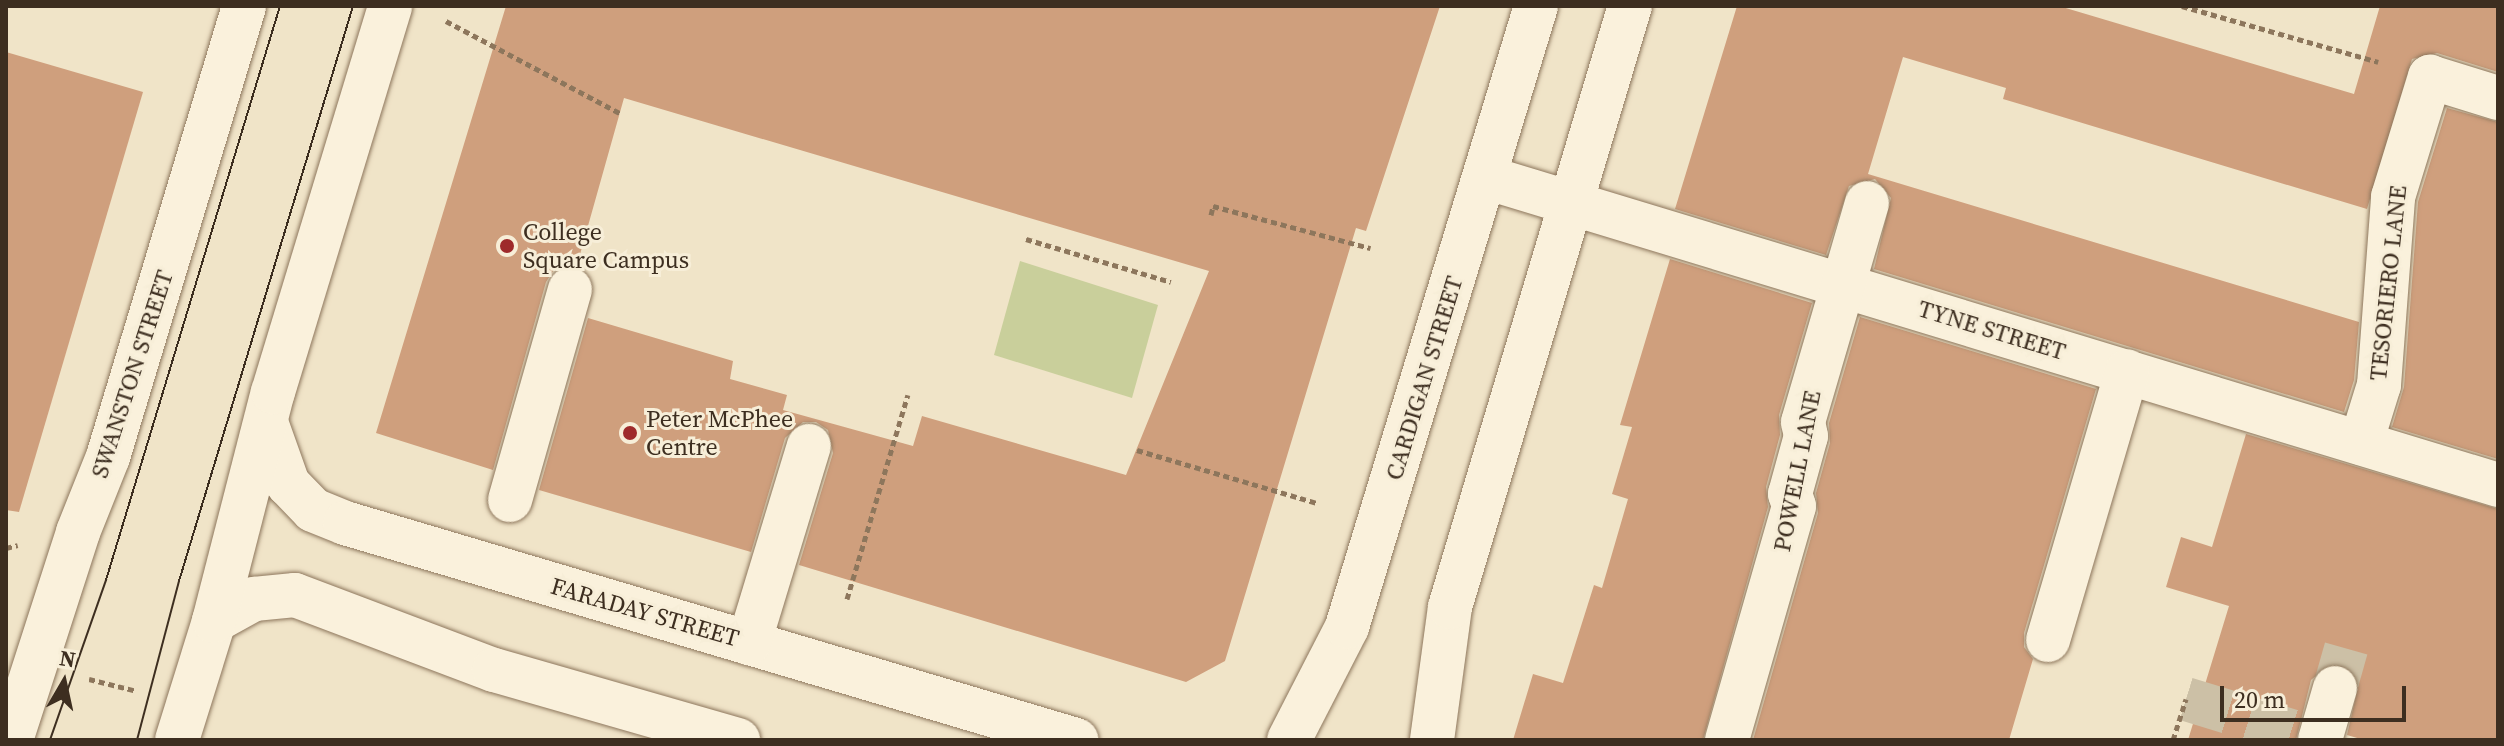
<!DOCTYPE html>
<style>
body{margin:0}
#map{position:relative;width:2504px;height:746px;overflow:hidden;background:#f0e4c8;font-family:"Source Serif 4",serif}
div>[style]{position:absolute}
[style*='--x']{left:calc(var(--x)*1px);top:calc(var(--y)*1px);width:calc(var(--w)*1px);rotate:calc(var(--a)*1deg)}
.green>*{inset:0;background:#c9cf9b}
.building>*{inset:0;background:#cf9f7d}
.minor-tunnel>*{height:44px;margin-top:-22px;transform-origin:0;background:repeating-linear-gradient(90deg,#ccc0a6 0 44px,transparent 0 66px)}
.path>*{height:5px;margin-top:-2.5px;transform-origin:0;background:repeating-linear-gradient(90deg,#8d765c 0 6px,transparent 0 10px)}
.roads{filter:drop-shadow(0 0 2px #8d765c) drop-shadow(0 0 2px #8d765c)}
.minor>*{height:44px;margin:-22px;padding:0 22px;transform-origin:22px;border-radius:22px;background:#faf1dc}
.tram>*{height:2px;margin:-1px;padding:0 1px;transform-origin:1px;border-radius:1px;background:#3d2e20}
.dots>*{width:22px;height:22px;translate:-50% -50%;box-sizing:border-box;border:4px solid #f7eed8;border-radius:50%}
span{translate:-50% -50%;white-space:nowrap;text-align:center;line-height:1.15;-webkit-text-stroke:6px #f7eed8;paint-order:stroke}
.poi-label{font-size:24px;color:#3d2e20}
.left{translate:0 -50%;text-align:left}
.street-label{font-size:24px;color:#3d2e20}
.frame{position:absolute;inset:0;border:8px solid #3d2e20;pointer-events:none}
.north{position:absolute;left:24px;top:642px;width:80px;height:80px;-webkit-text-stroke:6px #f7eed8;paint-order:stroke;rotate:9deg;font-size:22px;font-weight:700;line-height:32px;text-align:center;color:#3d2e20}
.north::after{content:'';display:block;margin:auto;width:28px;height:36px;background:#3d2e20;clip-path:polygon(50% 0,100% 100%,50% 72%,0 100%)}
.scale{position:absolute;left:2220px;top:686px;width:186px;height:36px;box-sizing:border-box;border:4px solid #3d2e20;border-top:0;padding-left:10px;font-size:24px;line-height:28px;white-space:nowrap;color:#3d2e20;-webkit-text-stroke:6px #f7eed8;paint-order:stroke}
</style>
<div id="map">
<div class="green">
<div style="clip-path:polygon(1020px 261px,1158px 305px,1132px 398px,994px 355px)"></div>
</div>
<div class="building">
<div style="clip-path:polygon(506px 6px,1440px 6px,1366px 231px,1356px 228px,1225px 661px,1186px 682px,799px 565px,833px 453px,828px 430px,816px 422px,803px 422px,785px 438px,751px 552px,539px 490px,588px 318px,733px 361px,730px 379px,787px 395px,783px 410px,913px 446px,922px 416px,1126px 475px,1209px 271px,624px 98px,577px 265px,553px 271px,546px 282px,493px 470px,376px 433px)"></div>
<div style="clip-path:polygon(1737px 6px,2059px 6px,2354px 94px,2380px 6px,2498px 6px,2498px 72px,2437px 53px,2412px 59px,2367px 209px,2003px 99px,2006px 88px,1903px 57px,1868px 174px,2359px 322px,2354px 380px,2344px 412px,1874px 269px,1891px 198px,1875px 179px,1849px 186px,1826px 255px,1675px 209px)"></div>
<div style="clip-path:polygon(6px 52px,143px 92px,19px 512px,6px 510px)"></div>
<div style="clip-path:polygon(2447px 108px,2498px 122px,2498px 459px,2392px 427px,2404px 387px,2418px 202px)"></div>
<div style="clip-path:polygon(1670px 259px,1812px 303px,1779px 415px,1780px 435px,1766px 487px,1768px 507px,1703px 740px,1513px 740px,1533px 674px,1563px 683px,1594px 585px,1602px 588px,1628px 499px,1612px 494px,1632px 427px,1620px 425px)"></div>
<div style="clip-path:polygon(1860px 317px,2096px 389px,2024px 633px,2024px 647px,2033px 659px,2009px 740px,1753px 740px,1818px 513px,1816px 493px,1830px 443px,1829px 423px)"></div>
<div style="clip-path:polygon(2246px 434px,2498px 509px,2498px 740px,2364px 740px,2347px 735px,2359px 683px,2352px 670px,2330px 664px,2311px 680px,2296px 740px,2188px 740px,2229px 606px,2166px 587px,2181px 537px,2212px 547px)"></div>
</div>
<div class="minor-tunnel">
<div style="--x:2335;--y:688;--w:41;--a:-74.2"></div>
<div style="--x:2186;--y:699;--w:140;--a:17"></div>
</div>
<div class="path">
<div style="--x:2182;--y:6;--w:204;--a:15.9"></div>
<div style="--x:446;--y:21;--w:197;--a:27.9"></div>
<div style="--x:1211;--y:215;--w:9;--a:-77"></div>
<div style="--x:1213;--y:206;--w:163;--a:15"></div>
<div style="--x:1026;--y:239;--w:151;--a:16.5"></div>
<div style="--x:1137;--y:450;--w:188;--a:16.4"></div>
<div style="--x:6;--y:548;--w:12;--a:-14"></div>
<div style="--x:847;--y:599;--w:213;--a:-73.4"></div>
<div style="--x:89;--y:679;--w:49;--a:14"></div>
<div style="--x:2173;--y:740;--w:43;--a:-72.4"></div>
</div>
<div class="roads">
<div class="minor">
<div style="--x:1485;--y:177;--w:1059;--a:16.91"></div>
<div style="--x:266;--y:422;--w:66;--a:70.5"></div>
<div style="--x:288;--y:484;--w:36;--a:46"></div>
<div style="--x:313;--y:510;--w:35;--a:22"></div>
<div style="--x:345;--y:523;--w:763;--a:16.53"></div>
<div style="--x:2361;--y:443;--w:61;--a:-72.8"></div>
<div style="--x:2379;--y:385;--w:189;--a:-85.7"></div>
<div style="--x:2393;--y:197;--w:126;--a:-72.9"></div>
<div style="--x:2430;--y:77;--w:71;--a:17.2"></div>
<div style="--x:510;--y:500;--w:219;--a:-74.1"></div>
<div style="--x:214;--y:621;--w:46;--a:-28.8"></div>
<div style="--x:254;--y:599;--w:41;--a:-5.6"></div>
<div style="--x:295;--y:595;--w:213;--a:20.7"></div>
<div style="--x:494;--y:670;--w:254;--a:16"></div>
<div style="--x:2048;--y:640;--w:280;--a:-73.6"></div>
<div style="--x:749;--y:643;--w:206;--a:-73.1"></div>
<div style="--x:11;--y:740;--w:219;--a:-72.1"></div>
<div style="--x:78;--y:532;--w:81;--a:-68.2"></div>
<div style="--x:108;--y:457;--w:471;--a:-73.2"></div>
<div style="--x:177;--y:740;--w:125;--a:-72.7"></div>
<div style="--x:214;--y:621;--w:236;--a:-75.6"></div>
<div style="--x:273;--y:392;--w:403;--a:-73.1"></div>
<div style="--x:1289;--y:740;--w:127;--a:-62.8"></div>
<div style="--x:1347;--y:627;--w:649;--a:-73.07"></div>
<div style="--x:1432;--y:740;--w:134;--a:-82.3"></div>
<div style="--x:1450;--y:607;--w:627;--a:-73.33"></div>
<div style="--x:1727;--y:740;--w:243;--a:-74"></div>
<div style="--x:1794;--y:506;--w:13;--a:-108"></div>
<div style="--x:1790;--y:494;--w:60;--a:-74.6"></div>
<div style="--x:1806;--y:436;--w:14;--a:-102"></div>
<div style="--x:1803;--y:422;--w:228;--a:-73.7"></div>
<div style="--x:2320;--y:740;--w:54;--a:-73.9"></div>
</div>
</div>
<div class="tram">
<div style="--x:50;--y:740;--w:170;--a:-70.7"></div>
<div style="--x:106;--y:580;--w:600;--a:-73.14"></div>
<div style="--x:137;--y:740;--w:164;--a:-75.2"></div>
<div style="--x:179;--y:581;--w:601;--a:-73.16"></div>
</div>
<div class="dots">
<div style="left:507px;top:246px;background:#9e2a2b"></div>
<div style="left:630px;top:433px;background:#9e2a2b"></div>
</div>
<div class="poi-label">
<span class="left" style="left:523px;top:246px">College<br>Square Campus</span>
<span class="left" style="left:646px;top:433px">Peter McPhee<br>Centre</span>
</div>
<div class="street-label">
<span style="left:2388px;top:283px;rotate:-84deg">TESORIERO LANE</span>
<span style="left:1992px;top:330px;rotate:17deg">TYNE STREET</span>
<span style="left:132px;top:374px;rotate:-72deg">SWANSTON STREET</span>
<span style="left:1424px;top:378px;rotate:-73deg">CARDIGAN STREET</span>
<span style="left:1797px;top:471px;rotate:-79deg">POWELL LANE</span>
<span style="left:645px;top:612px;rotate:16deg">FARADAY STREET</span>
</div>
<div class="frame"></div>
<div class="north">N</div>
<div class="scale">20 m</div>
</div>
